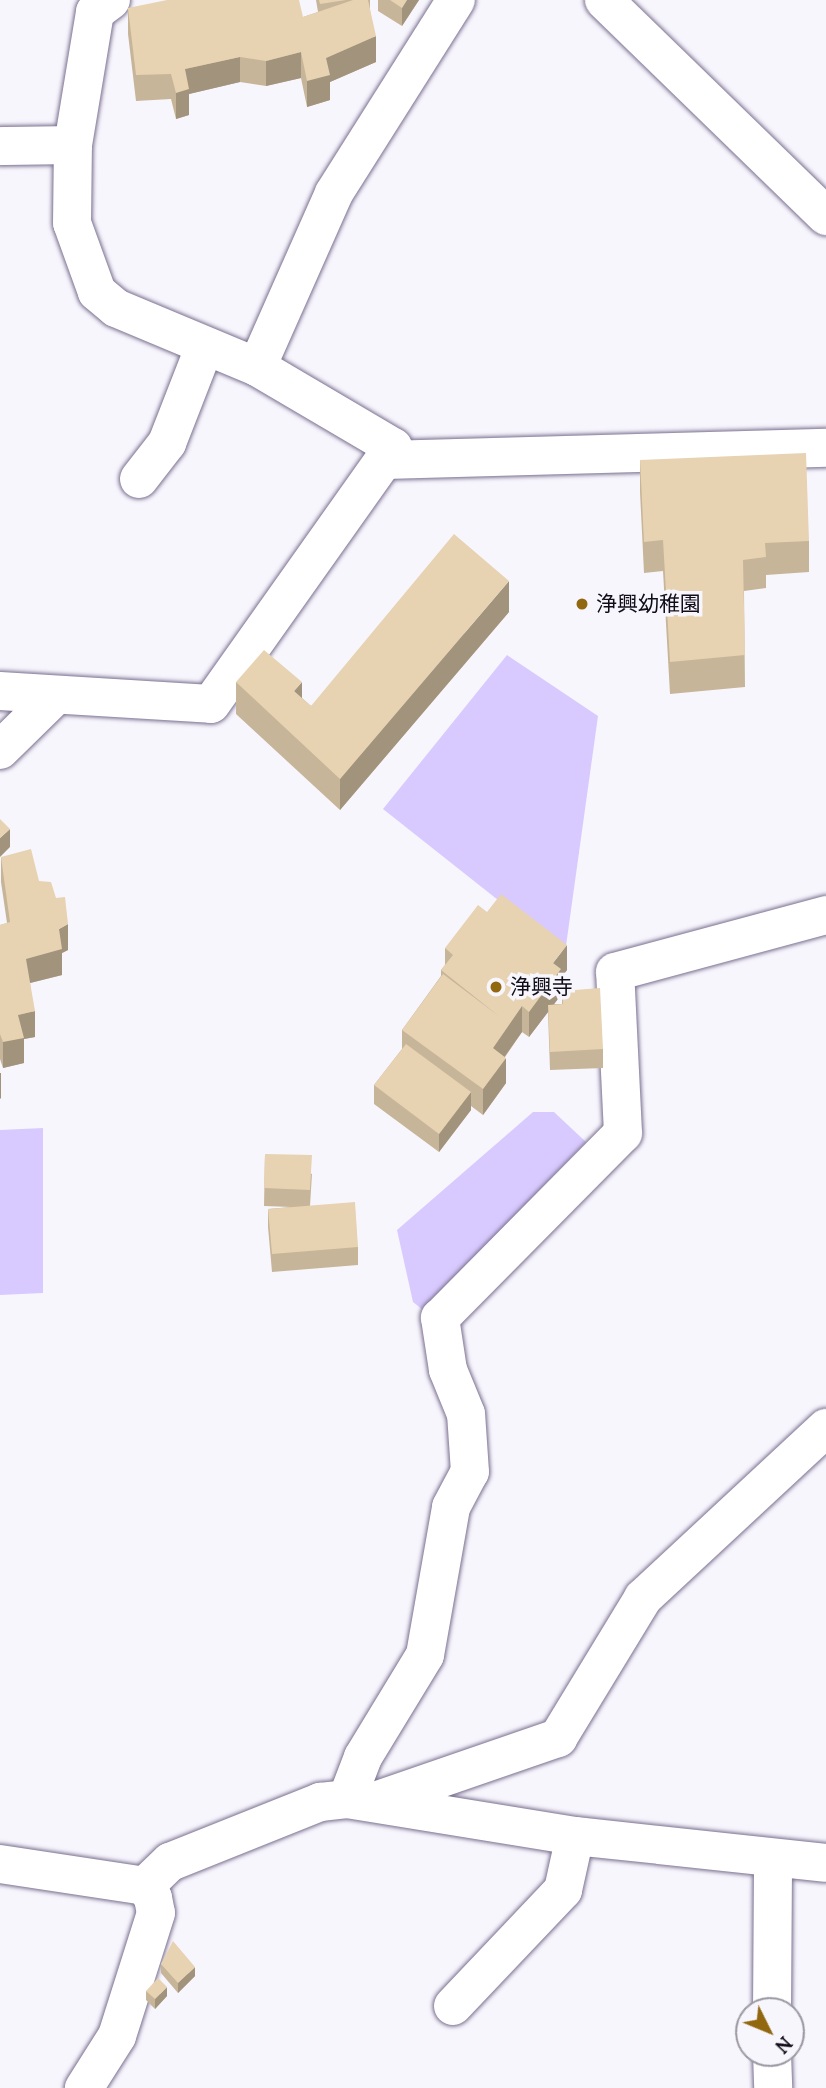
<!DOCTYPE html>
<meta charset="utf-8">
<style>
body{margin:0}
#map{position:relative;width:826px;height:2088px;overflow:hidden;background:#f8f6fd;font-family:Lora,"Noto Sans JP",serif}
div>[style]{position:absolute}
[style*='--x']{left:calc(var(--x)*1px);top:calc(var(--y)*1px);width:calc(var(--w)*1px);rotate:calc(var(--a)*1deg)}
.green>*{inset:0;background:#d8cafe}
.roads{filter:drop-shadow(0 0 2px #7a7090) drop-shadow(0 0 2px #7a7090)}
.minor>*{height:38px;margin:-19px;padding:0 19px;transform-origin:19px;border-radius:19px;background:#fff}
.tertiary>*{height:38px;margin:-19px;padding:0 19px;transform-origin:19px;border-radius:19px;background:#fff}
.wall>*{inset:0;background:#c7b599}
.shaded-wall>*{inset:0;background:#a2937d}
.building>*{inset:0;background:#e7d2b2}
.dots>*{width:19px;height:19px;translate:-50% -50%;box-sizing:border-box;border:4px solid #f8f6fd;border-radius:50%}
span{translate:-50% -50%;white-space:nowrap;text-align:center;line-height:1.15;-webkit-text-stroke:7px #f8f6fd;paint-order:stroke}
.poi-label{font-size:21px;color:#100c18}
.left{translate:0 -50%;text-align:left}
.north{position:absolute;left:735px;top:1997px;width:70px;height:70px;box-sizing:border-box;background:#f8f6fd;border:2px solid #9b98a1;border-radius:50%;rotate:133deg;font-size:19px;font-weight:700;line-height:28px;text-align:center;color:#100c18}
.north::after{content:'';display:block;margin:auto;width:24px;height:32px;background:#916810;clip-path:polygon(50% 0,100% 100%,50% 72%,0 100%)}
</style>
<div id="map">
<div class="green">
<div style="clip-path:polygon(507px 655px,598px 716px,565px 953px,383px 809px)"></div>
<div style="clip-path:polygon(533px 1112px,554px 1112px,586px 1142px,423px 1310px,413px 1302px,397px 1230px)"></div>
<div style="clip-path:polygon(43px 1128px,43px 1293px,0 1295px,0 1130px)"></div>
</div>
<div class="roads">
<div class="minor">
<div style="--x:604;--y:0;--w:310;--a:44.2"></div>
<div style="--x:0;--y:146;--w:73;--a:-0.8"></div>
<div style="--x:386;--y:460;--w:440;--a:-1.6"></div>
<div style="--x:139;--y:479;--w:46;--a:-52.1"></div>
<div style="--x:167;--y:443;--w:102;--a:-68.7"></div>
<div style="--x:0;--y:691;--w:211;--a:3.5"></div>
<div style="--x:211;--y:704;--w:315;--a:-54.7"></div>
<div style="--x:393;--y:447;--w:158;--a:-149.5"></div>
<div style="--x:257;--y:367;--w:153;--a:-157.3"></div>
<div style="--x:116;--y:308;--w:25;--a:-140"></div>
<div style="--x:97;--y:292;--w:73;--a:-109.9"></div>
<div style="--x:72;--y:223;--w:78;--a:-89.3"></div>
<div style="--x:73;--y:145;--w:135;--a:-80.6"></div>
<div style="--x:95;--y:12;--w:20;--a:-37"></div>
<div style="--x:0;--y:750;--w:78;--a:-44.5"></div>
<div style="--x:347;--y:1799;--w:45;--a:-69.1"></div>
<div style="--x:363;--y:1757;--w:119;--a:-58.7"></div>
<div style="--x:425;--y:1655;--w:150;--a:-80"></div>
<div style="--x:451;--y:1507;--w:40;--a:-62"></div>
<div style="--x:470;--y:1472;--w:58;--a:-93.9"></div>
<div style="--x:466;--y:1414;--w:48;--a:-112.2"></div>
<div style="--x:448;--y:1370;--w:53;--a:-98.7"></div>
<div style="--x:440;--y:1318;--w:260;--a:-45.3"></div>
<div style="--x:623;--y:1133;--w:161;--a:-92.8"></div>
<div style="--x:615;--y:972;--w:219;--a:-15.1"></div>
<div style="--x:375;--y:1801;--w:194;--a:-19"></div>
<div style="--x:558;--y:1738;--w:164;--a:-58.7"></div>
<div style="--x:643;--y:1598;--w:250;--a:-42.9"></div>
<div style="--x:0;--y:1864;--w:147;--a:8.6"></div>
<div style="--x:145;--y:1886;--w:14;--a:56"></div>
<div style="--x:153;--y:1898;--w:15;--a:79"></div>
<div style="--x:156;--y:1913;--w:129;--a:107.6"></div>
<div style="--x:117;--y:2036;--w:62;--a:122.4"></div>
<div style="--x:145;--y:1886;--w:35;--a:-44"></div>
<div style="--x:170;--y:1862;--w:162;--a:-21.8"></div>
<div style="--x:320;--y:1802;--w:27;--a:-6"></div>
<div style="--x:347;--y:1799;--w:231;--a:9.2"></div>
<div style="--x:575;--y:1836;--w:252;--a:6.1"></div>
<div style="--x:453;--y:2006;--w:160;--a:-46.5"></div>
<div style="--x:563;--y:1890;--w:55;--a:-77.5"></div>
<div style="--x:772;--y:2011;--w:152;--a:-89.6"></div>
<div style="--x:772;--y:2053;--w:35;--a:88"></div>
</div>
<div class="tertiary">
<div style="--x:257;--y:367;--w:190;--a:-66.1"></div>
<div style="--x:334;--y:193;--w:228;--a:-57.7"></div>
</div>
</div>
<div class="wall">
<div style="clip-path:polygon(316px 0,370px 0,370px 10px,376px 62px,330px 82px,330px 100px,307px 107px,301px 78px,266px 86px,240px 82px,189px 94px,189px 115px,176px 119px,171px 99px,136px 101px,128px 34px,128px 8px,303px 17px,318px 12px)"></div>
<div style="clip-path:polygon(378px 0,419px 0,402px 26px,378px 11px)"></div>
<div style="clip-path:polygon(640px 460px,809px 541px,809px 572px,766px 575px,766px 588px,744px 591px,745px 687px,670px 694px,663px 571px,644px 573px,640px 492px)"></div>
<div style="clip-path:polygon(509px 612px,340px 810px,236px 714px,236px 682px,302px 698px,311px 706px)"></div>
<div style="clip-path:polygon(1px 857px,39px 881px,68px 950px,62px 953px,62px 975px,30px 983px,35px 1037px,24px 1039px,24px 1063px,3px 1068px,0 1059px,0 925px,7px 923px,1px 882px)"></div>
<div style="clip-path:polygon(445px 948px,567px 970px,561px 978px,561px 995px,554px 1004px,562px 1004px,562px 991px,603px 1049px,603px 1068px,550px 1070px,548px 1012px,529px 1037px,522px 1032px,505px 1057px,506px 1083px,483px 1115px,471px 1106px,471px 1110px,439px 1152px,374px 1104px,374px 1085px,402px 1049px,402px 1030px,441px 976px,441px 970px,445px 965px)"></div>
<div style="clip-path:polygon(265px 1154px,312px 1174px,310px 1206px,358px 1247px,358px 1265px,272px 1272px,268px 1227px,268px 1209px,291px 1207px,264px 1206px)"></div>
<div style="clip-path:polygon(161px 1964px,195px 1976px,178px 1993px,161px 1973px)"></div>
<div style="clip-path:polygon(146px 1991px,167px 1996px,155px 2009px,146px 2000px)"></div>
</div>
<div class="shaded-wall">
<div style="clip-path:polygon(407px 0,419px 0,402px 26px,402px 8px)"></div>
<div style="clip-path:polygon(376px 36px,376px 62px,330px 82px,330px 100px,307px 107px,307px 81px,326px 58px)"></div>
<div style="clip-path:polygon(301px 52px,301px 78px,266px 86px,266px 61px)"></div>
<div style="clip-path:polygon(240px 57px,240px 82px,189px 94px,189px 115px,176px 119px,176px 93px,185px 69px)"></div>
<div style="clip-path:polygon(509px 581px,509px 612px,340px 810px,340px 779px)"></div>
<div style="clip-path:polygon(302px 682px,302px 714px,294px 691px)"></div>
<div style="clip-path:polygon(10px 829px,10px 847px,0 857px,0 838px)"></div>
<div style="clip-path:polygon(68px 924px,68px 950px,62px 953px,62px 975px,26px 984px,26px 959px,59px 929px)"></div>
<div style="clip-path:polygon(567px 945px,567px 970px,561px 978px,561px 995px,529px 1037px,529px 1012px,553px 963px)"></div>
<div style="clip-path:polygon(522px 1006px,522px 1032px,493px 1073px,493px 1048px)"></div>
<div style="clip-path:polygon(35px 1011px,35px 1037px,24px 1039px,24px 1063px,3px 1068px,3px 1042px,18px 1015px)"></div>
<div style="clip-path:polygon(506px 1058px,506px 1083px,483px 1115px,483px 1089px)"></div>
<div style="clip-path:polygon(0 1073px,1px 1073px,1px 1098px,0 1099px)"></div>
<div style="clip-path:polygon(471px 1092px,471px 1110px,439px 1152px,439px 1134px)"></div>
<div style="clip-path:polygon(195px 1967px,195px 1976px,178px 1993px,178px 1983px)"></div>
<div style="clip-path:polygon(167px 1987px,167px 1996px,155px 2009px,155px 1999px)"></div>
</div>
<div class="building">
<div style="clip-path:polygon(167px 0,299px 0,303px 17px,353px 0,368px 0,376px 36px,326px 58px,330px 75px,307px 81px,301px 52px,266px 61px,240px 57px,185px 69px,189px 89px,176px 93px,171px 74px,136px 75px,128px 8px)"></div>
<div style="clip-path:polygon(319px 0,346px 0,320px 4px)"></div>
<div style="clip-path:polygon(390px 0,407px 0,402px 8px)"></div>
<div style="clip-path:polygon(806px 453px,809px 541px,765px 543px,766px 557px,743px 560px,745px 655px,670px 662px,663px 540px,644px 542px,640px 460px)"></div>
<div style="clip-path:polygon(454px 534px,509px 581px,340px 779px,236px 682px,264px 650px,302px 682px,294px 691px,311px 706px)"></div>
<div style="clip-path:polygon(0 819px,10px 829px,0 838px)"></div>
<div style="clip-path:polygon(31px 849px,39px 881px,51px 882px,56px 898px,65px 897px,68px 924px,59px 929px,62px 949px,26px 959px,35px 1011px,18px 1015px,24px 1038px,3px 1042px,0 1034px,0 925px,10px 922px,1px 857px)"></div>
<div style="clip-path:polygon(501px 894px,567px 945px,553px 963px,561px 969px,529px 1012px,522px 1006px,493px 1048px,506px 1058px,483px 1089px,402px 1030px,443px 974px,500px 1017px,441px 970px,453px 955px,445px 948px,478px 905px,487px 912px)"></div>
<div style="clip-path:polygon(600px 988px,603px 1049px,550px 1052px,548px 1005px,563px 1004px,562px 991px)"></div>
<div style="clip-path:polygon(406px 1044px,471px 1092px,439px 1134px,374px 1085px)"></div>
<div style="clip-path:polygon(265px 1154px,312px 1155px,310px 1190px,264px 1188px)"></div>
<div style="clip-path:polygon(355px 1202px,358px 1247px,272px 1254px,268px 1209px)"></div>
<div style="clip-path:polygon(173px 1941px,195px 1967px,178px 1983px,161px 1964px)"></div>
<div style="clip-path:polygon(158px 1978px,167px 1987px,155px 1999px,146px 1991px)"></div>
</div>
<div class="dots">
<div style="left:582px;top:604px;background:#916810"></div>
<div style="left:496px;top:987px;background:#916810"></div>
</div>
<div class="poi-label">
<span class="left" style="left:596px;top:604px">浄興幼稚園</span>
<span class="left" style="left:510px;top:987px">浄興寺</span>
</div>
<div class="north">N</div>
</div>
